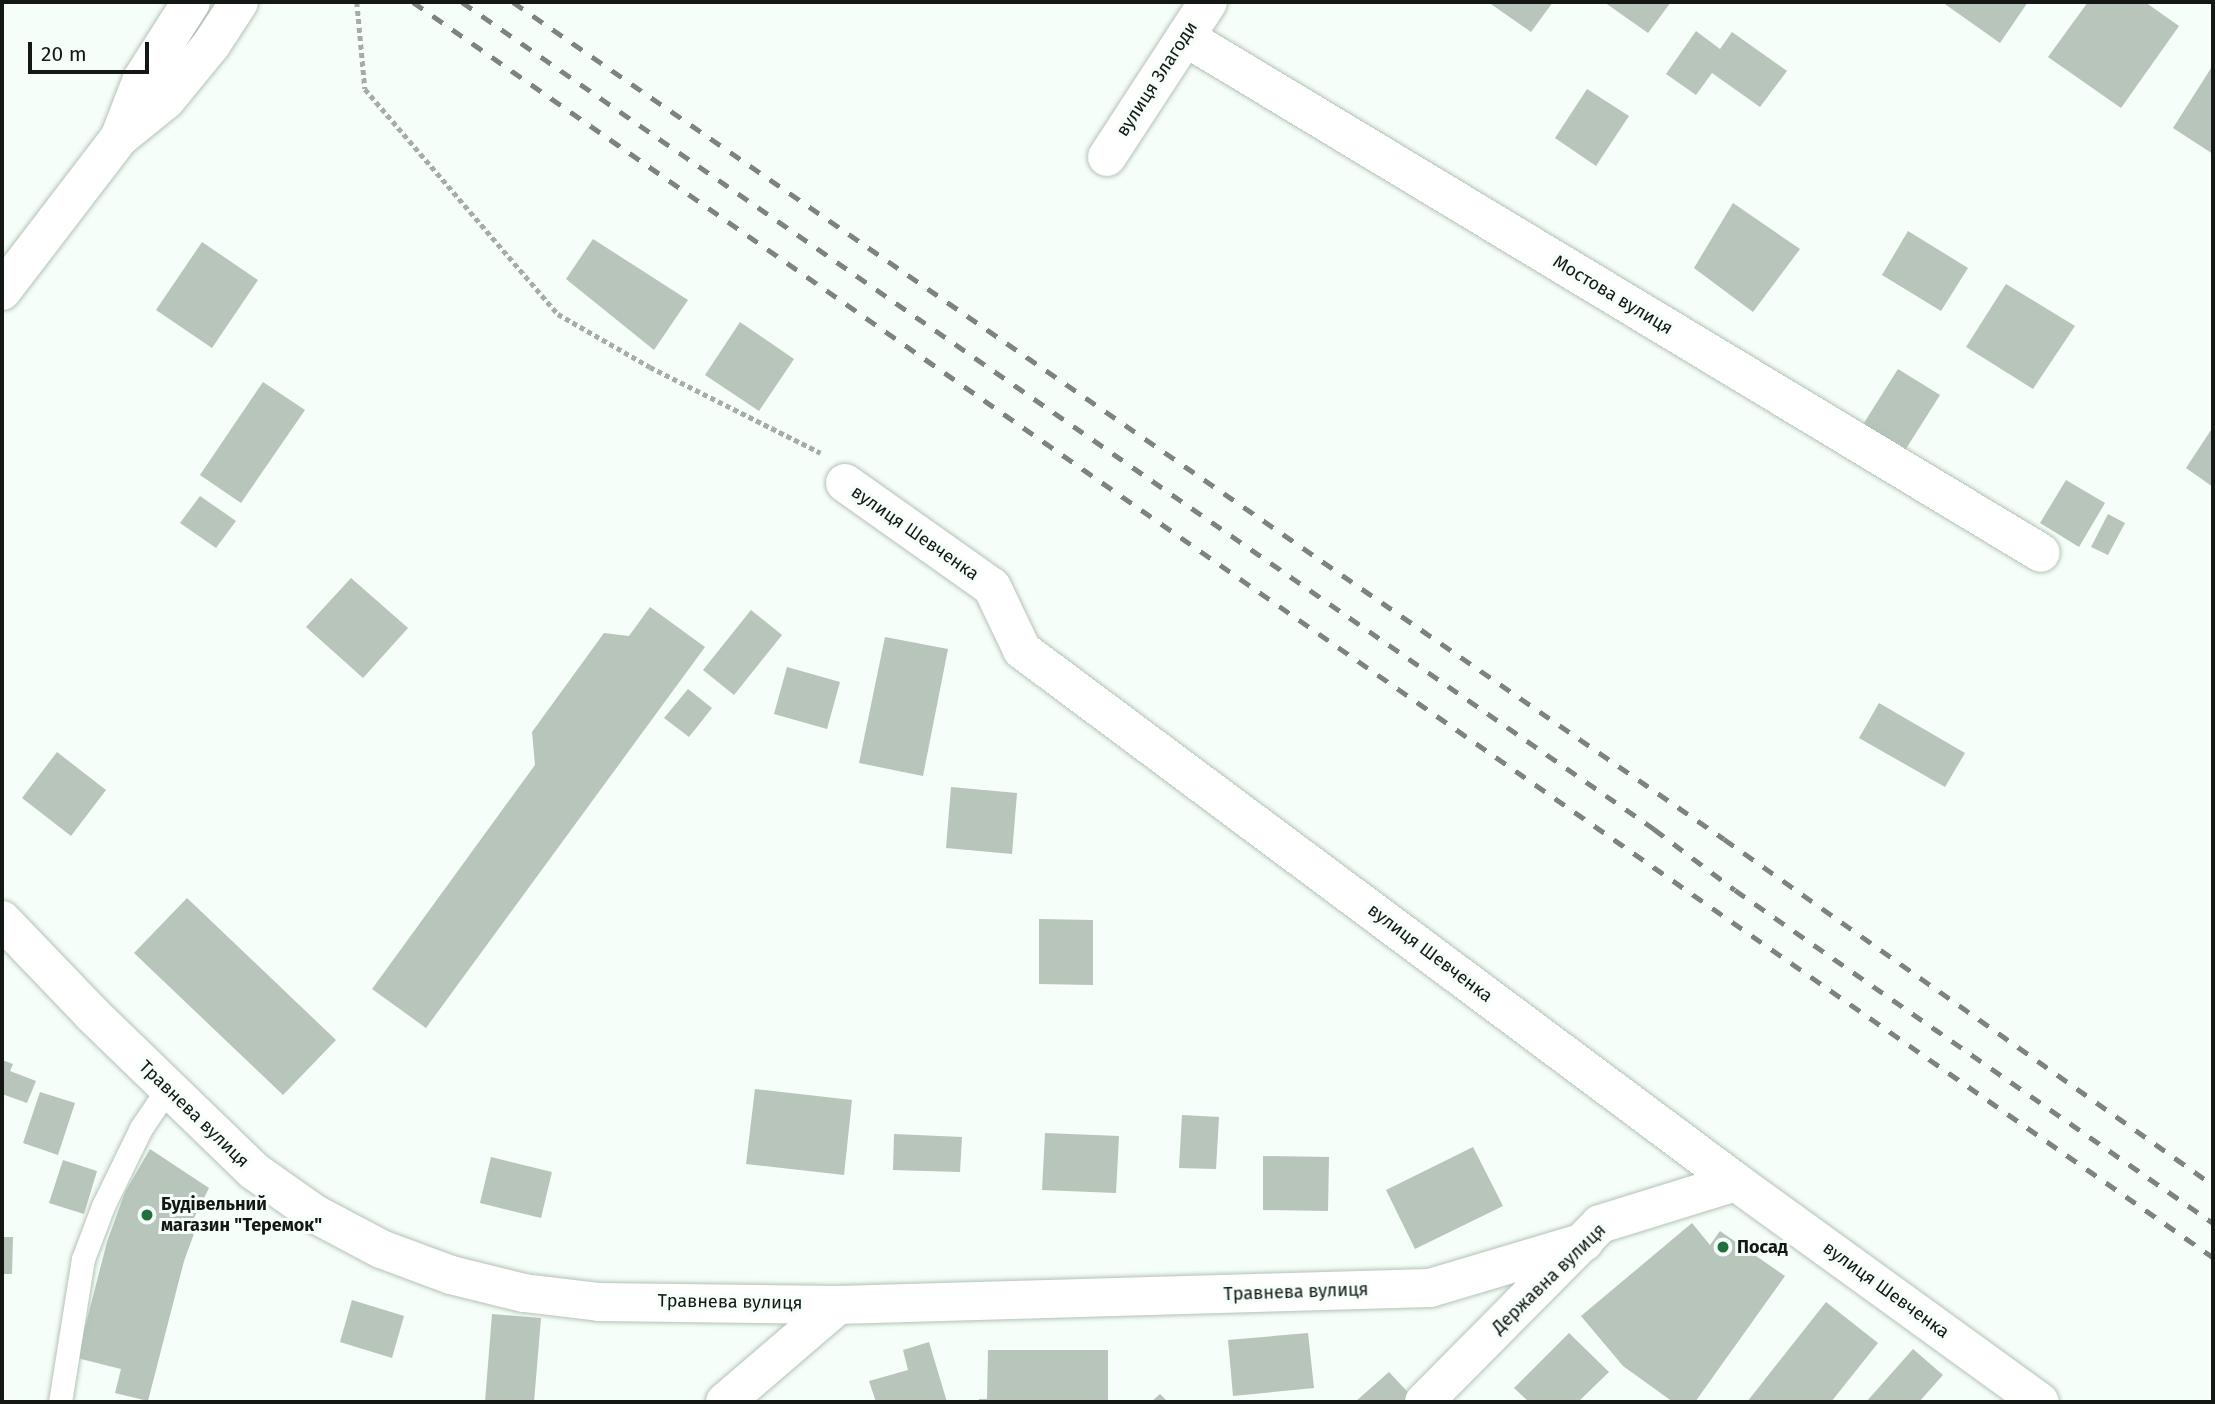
<!DOCTYPE html>
<meta charset="utf-8">
<style>
body{margin:0}
#map{position:relative;width:2215px;height:1404px;overflow:hidden;background:#f5fef8;font-family:"Fira Sans",sans-serif}
div>[style]{position:absolute}
[style*='--x']{left:calc(var(--x)*1px);top:calc(var(--y)*1px);width:calc(var(--w)*1px);rotate:calc(var(--a)*1deg)}
.building>*{inset:0;background:#b7c5ba}
.path>*{height:4.5px;margin-top:-2.25px;transform-origin:0;background:repeating-linear-gradient(90deg,#a6ada8 0 5px,transparent 0 8.5px)}
.roads{filter:drop-shadow(0 0 2px #b3c2b7) drop-shadow(0 0 2px #b3c2b7)}
.service>*{height:23px;margin:-11.5px;padding:0 11.5px;transform-origin:11.5px;border-radius:11.5px;background:#fff}
.minor>*{height:38px;margin:-19px;padding:0 19px;transform-origin:19px;border-radius:19px;background:#fff}
.rail>*{height:5px;margin-top:-2.5px;transform-origin:0;background:repeating-linear-gradient(90deg,#7d847f 0 12px,transparent 0 24px)}
.dots>*{width:19px;height:19px;translate:-50% -50%;box-sizing:border-box;border:4px solid #f5fef8;border-radius:50%}
span{translate:-50% -50%;white-space:nowrap;text-align:center;line-height:1.15;-webkit-text-stroke:6px #f5fef8;paint-order:stroke}
.street-label{font-size:18px;color:#131814}
.poi-label{font-size:18px;color:#131814;font-weight:700}
.left{translate:0 -50%;text-align:left}
.frame{position:absolute;inset:0;border:4px solid #131814;pointer-events:none}
.scale{position:absolute;left:28px;top:42px;width:121px;height:32px;box-sizing:border-box;border:4px solid #131814;border-top:0;padding-left:9px;font-size:21px;line-height:24px;white-space:nowrap;color:#131814;-webkit-text-stroke:5px #f5fef8;paint-order:stroke}
</style>
<div id="map">
<div class="building">
<div style="clip-path:polygon(1488px 2px,1553px 2px,1531px 32px)"></div>
<div style="clip-path:polygon(1604px 2px,1671px 2px,1648px 33px)"></div>
<div style="clip-path:polygon(1942px 2px,2028px 2px,2000px 43px)"></div>
<div style="clip-path:polygon(2088px 2px,2145px 2px,2179px 26px,2121px 108px,2048px 57px)"></div>
<div style="clip-path:polygon(1696px 31px,1720px 49px,1732px 32px,1787px 71px,1760px 107px,1712px 73px,1696px 95px,1666px 74px)"></div>
<div style="clip-path:polygon(2213px 65px,2213px 154px,2173px 128px)"></div>
<div style="clip-path:polygon(1587px 89px,1629px 116px,1596px 166px,1555px 138px)"></div>
<div style="clip-path:polygon(1733px 203px,1800px 249px,1753px 312px,1694px 268px)"></div>
<div style="clip-path:polygon(1908px 231px,1968px 268px,1941px 311px,1882px 275px)"></div>
<div style="clip-path:polygon(593px 239px,688px 300px,654px 350px,566px 279px)"></div>
<div style="clip-path:polygon(202px 242px,258px 280px,212px 348px,156px 310px)"></div>
<div style="clip-path:polygon(2006px 284px,2075px 326px,2033px 389px,1966px 347px)"></div>
<div style="clip-path:polygon(740px 322px,794px 359px,759px 411px,705px 375px)"></div>
<div style="clip-path:polygon(1898px 369px,1940px 395px,1904px 452px,1862px 426px)"></div>
<div style="clip-path:polygon(263px 382px,305px 410px,241px 503px,200px 475px)"></div>
<div style="clip-path:polygon(2213px 427px,2213px 487px,2186px 468px)"></div>
<div style="clip-path:polygon(2066px 480px,2105px 503px,2079px 547px,2040px 523px)"></div>
<div style="clip-path:polygon(200px 496px,236px 521px,216px 548px,180px 523px)"></div>
<div style="clip-path:polygon(2108px 514px,2125px 523px,2108px 555px,2091px 547px)"></div>
<div style="clip-path:polygon(351px 578px,408px 628px,363px 678px,306px 627px)"></div>
<div style="clip-path:polygon(650px 607px,705px 647px,426px 1028px,372px 989px,535px 765px,532px 732px,604px 633px,629px 636px)"></div>
<div style="clip-path:polygon(751px 610px,782px 635px,734px 695px,703px 670px)"></div>
<div style="clip-path:polygon(885px 637px,948px 649px,923px 776px,859px 763px)"></div>
<div style="clip-path:polygon(787px 667px,840px 682px,827px 729px,774px 714px)"></div>
<div style="clip-path:polygon(688px 689px,712px 708px,689px 737px,664px 718px)"></div>
<div style="clip-path:polygon(1879px 703px,1965px 753px,1945px 787px,1859px 738px)"></div>
<div style="clip-path:polygon(57px 752px,106px 790px,71px 836px,22px 798px)"></div>
<div style="clip-path:polygon(951px 787px,1017px 793px,1012px 854px,946px 848px)"></div>
<div style="clip-path:polygon(187px 898px,336px 1040px,283px 1095px,134px 953px)"></div>
<div style="clip-path:polygon(1039px 919px,1093px 920px,1093px 985px,1039px 984px)"></div>
<div style="clip-path:polygon(2px 1060px,13px 1064px,10px 1071px,36px 1081px,27px 1103px,2px 1094px)"></div>
<div style="clip-path:polygon(755px 1089px,852px 1100px,844px 1175px,746px 1164px)"></div>
<div style="clip-path:polygon(40px 1092px,75px 1103px,58px 1155px,23px 1143px)"></div>
<div style="clip-path:polygon(1182px 1115px,1219px 1117px,1216px 1169px,1179px 1168px)"></div>
<div style="clip-path:polygon(1045px 1133px,1119px 1136px,1116px 1193px,1042px 1190px)"></div>
<div style="clip-path:polygon(894px 1134px,962px 1137px,960px 1172px,893px 1170px)"></div>
<div style="clip-path:polygon(1473px 1147px,1503px 1206px,1415px 1249px,1386px 1190px)"></div>
<div style="clip-path:polygon(150px 1149px,209px 1188px,194px 1218px,199px 1220px,184px 1261px,148px 1401px,115px 1393px,121px 1369px,77px 1358px,107px 1242px,125px 1192px)"></div>
<div style="clip-path:polygon(1263px 1156px,1329px 1157px,1328px 1211px,1263px 1210px)"></div>
<div style="clip-path:polygon(491px 1157px,552px 1172px,541px 1218px,480px 1203px)"></div>
<div style="clip-path:polygon(63px 1160px,97px 1171px,84px 1214px,49px 1203px)"></div>
<div style="clip-path:polygon(1692px 1223px,1710px 1245px,1720px 1231px,1785px 1276px,1695px 1402px,1673px 1402px,1623px 1366px,1581px 1316px)"></div>
<div style="clip-path:polygon(2px 1237px,13px 1237px,12px 1274px,2px 1274px)"></div>
<div style="clip-path:polygon(352px 1300px,404px 1316px,392px 1358px,340px 1342px)"></div>
<div style="clip-path:polygon(1826px 1302px,1878px 1343px,1831px 1402px,1747px 1402px)"></div>
<div style="clip-path:polygon(492px 1314px,541px 1318px,534px 1402px,485px 1402px)"></div>
<div style="clip-path:polygon(1308px 1333px,1314px 1388px,1233px 1396px,1228px 1340px)"></div>
<div style="clip-path:polygon(1569px 1333px,1609px 1372px,1578px 1402px,1529px 1402px,1514px 1388px)"></div>
<div style="clip-path:polygon(929px 1342px,947px 1402px,876px 1402px,869px 1381px,908px 1370px,903px 1350px)"></div>
<div style="clip-path:polygon(1913px 1349px,1943px 1375px,1919px 1402px,1866px 1402px)"></div>
<div style="clip-path:polygon(988px 1350px,1108px 1350px,1108px 1402px,979px 1402px,979px 1399px,987px 1399px)"></div>
<div style="clip-path:polygon(1389px 1372px,1417px 1402px,1355px 1402px)"></div>
<div style="clip-path:polygon(1160px 1394px,1168px 1402px,1151px 1402px)"></div>
</div>
<div class="path">
<div style="--x:357;--y:2;--w:87;--a:84.7"></div>
<div style="--x:365;--y:89;--w:296;--a:49.4"></div>
<div style="--x:558;--y:314;--w:106;--a:29.9"></div>
<div style="--x:650;--y:367;--w:191;--a:26.7"></div>
</div>
<div class="roads">
<div class="service">
<div style="--x:60;--y:1402;--w:145;--a:-80.9"></div>
<div style="--x:83;--y:1259;--w:57;--a:-69.3"></div>
<div style="--x:103;--y:1206;--w:87;--a:-64"></div>
<div style="--x:141;--y:1128;--w:48;--a:-56"></div>
</div>
<div class="minor">
<div style="--x:1185;--y:37;--w:999;--a:31.08"></div>
<div style="--x:120;--y:136;--w:61;--a:-68.9"></div>
<div style="--x:142;--y:79;--w:91;--a:-57.5"></div>
<div style="--x:1107;--y:157;--w:185;--a:-56.9"></div>
<div style="--x:2;--y:291;--w:193;--a:-52.6"></div>
<div style="--x:119;--y:138;--w:60;--a:-39"></div>
<div style="--x:166;--y:100;--w:71;--a:-50.7"></div>
<div style="--x:211;--y:45;--w:51;--a:-56.9"></div>
<div style="--x:845;--y:483;--w:180;--a:35.3"></div>
<div style="--x:992;--y:587;--w:70;--a:64.5"></div>
<div style="--x:1022;--y:650;--w:890;--a:36.69"></div>
<div style="--x:1736;--y:1182;--w:375;--a:35.9"></div>
<div style="--x:2;--y:920;--w:130;--a:46.2"></div>
<div style="--x:92;--y:1014;--w:226;--a:44.1"></div>
<div style="--x:254;--y:1171;--w:75;--a:35.2"></div>
<div style="--x:315;--y:1214;--w:75;--a:27.9"></div>
<div style="--x:381;--y:1249;--w:75;--a:20.4"></div>
<div style="--x:451;--y:1275;--w:75;--a:13.9"></div>
<div style="--x:524;--y:1293;--w:76;--a:6.8"></div>
<div style="--x:599;--y:1302;--w:239;--a:0.7"></div>
<div style="--x:838;--y:1305;--w:592;--a:-1.64"></div>
<div style="--x:1430;--y:1288;--w:161;--a:-16.6"></div>
<div style="--x:725;--y:1402;--w:149;--a:-40.6"></div>
<div style="--x:1424;--y:1402;--w:250;--a:-45.3"></div>
<div style="--x:1600;--y:1224;--w:142;--a:-17.2"></div>
</div>
</div>
<div class="rail">
<div style="--x:413;--y:2;--w:2194;--a:34.89"></div>
<div style="--x:462;--y:2;--w:1451;--a:34.75"></div>
<div style="--x:1654;--y:829;--w:101;--a:37"></div>
<div style="--x:1735;--y:890;--w:583;--a:34.86"></div>
<div style="--x:513;--y:2;--w:1472;--a:34.65"></div>
<div style="--x:1724;--y:839;--w:599;--a:35.28"></div>
</div>
<div class="dots">
<div style="left:147px;top:1215px;background:#1f6f40"></div>
<div style="left:1723px;top:1247px;background:#1f6f40"></div>
</div>
<div class="street-label">
<span style="left:1157px;top:79px;rotate:-57deg">вулиця Злагоди</span>
<span style="left:1613px;top:295px;rotate:31deg">Мостова вулиця</span>
<span style="left:915px;top:533px;rotate:35deg">вулиця Шевченка</span>
<span style="left:1430px;top:953px;rotate:37deg">вулиця Шевченка</span>
<span style="left:194px;top:1114px;rotate:44deg">Травнева вулиця</span>
<span style="left:1549px;top:1279px;rotate:-44deg">Державна вулиця</span>
<span style="left:1886px;top:1290px;rotate:36deg">вулиця Шевченка</span>
<span style="left:1296px;top:1292px;rotate:-2deg">Травнева вулиця</span>
<span style="left:730px;top:1302px;rotate:1deg">Травнева вулиця</span>
</div>
<div class="poi-label">
<span class="left" style="left:161px;top:1215px">Будівельний<br>магазин "Теремок"</span>
<span class="left" style="left:1737px;top:1247px">Посад</span>
</div>
<div class="frame"></div>
<div class="scale">20 m</div>
</div>
